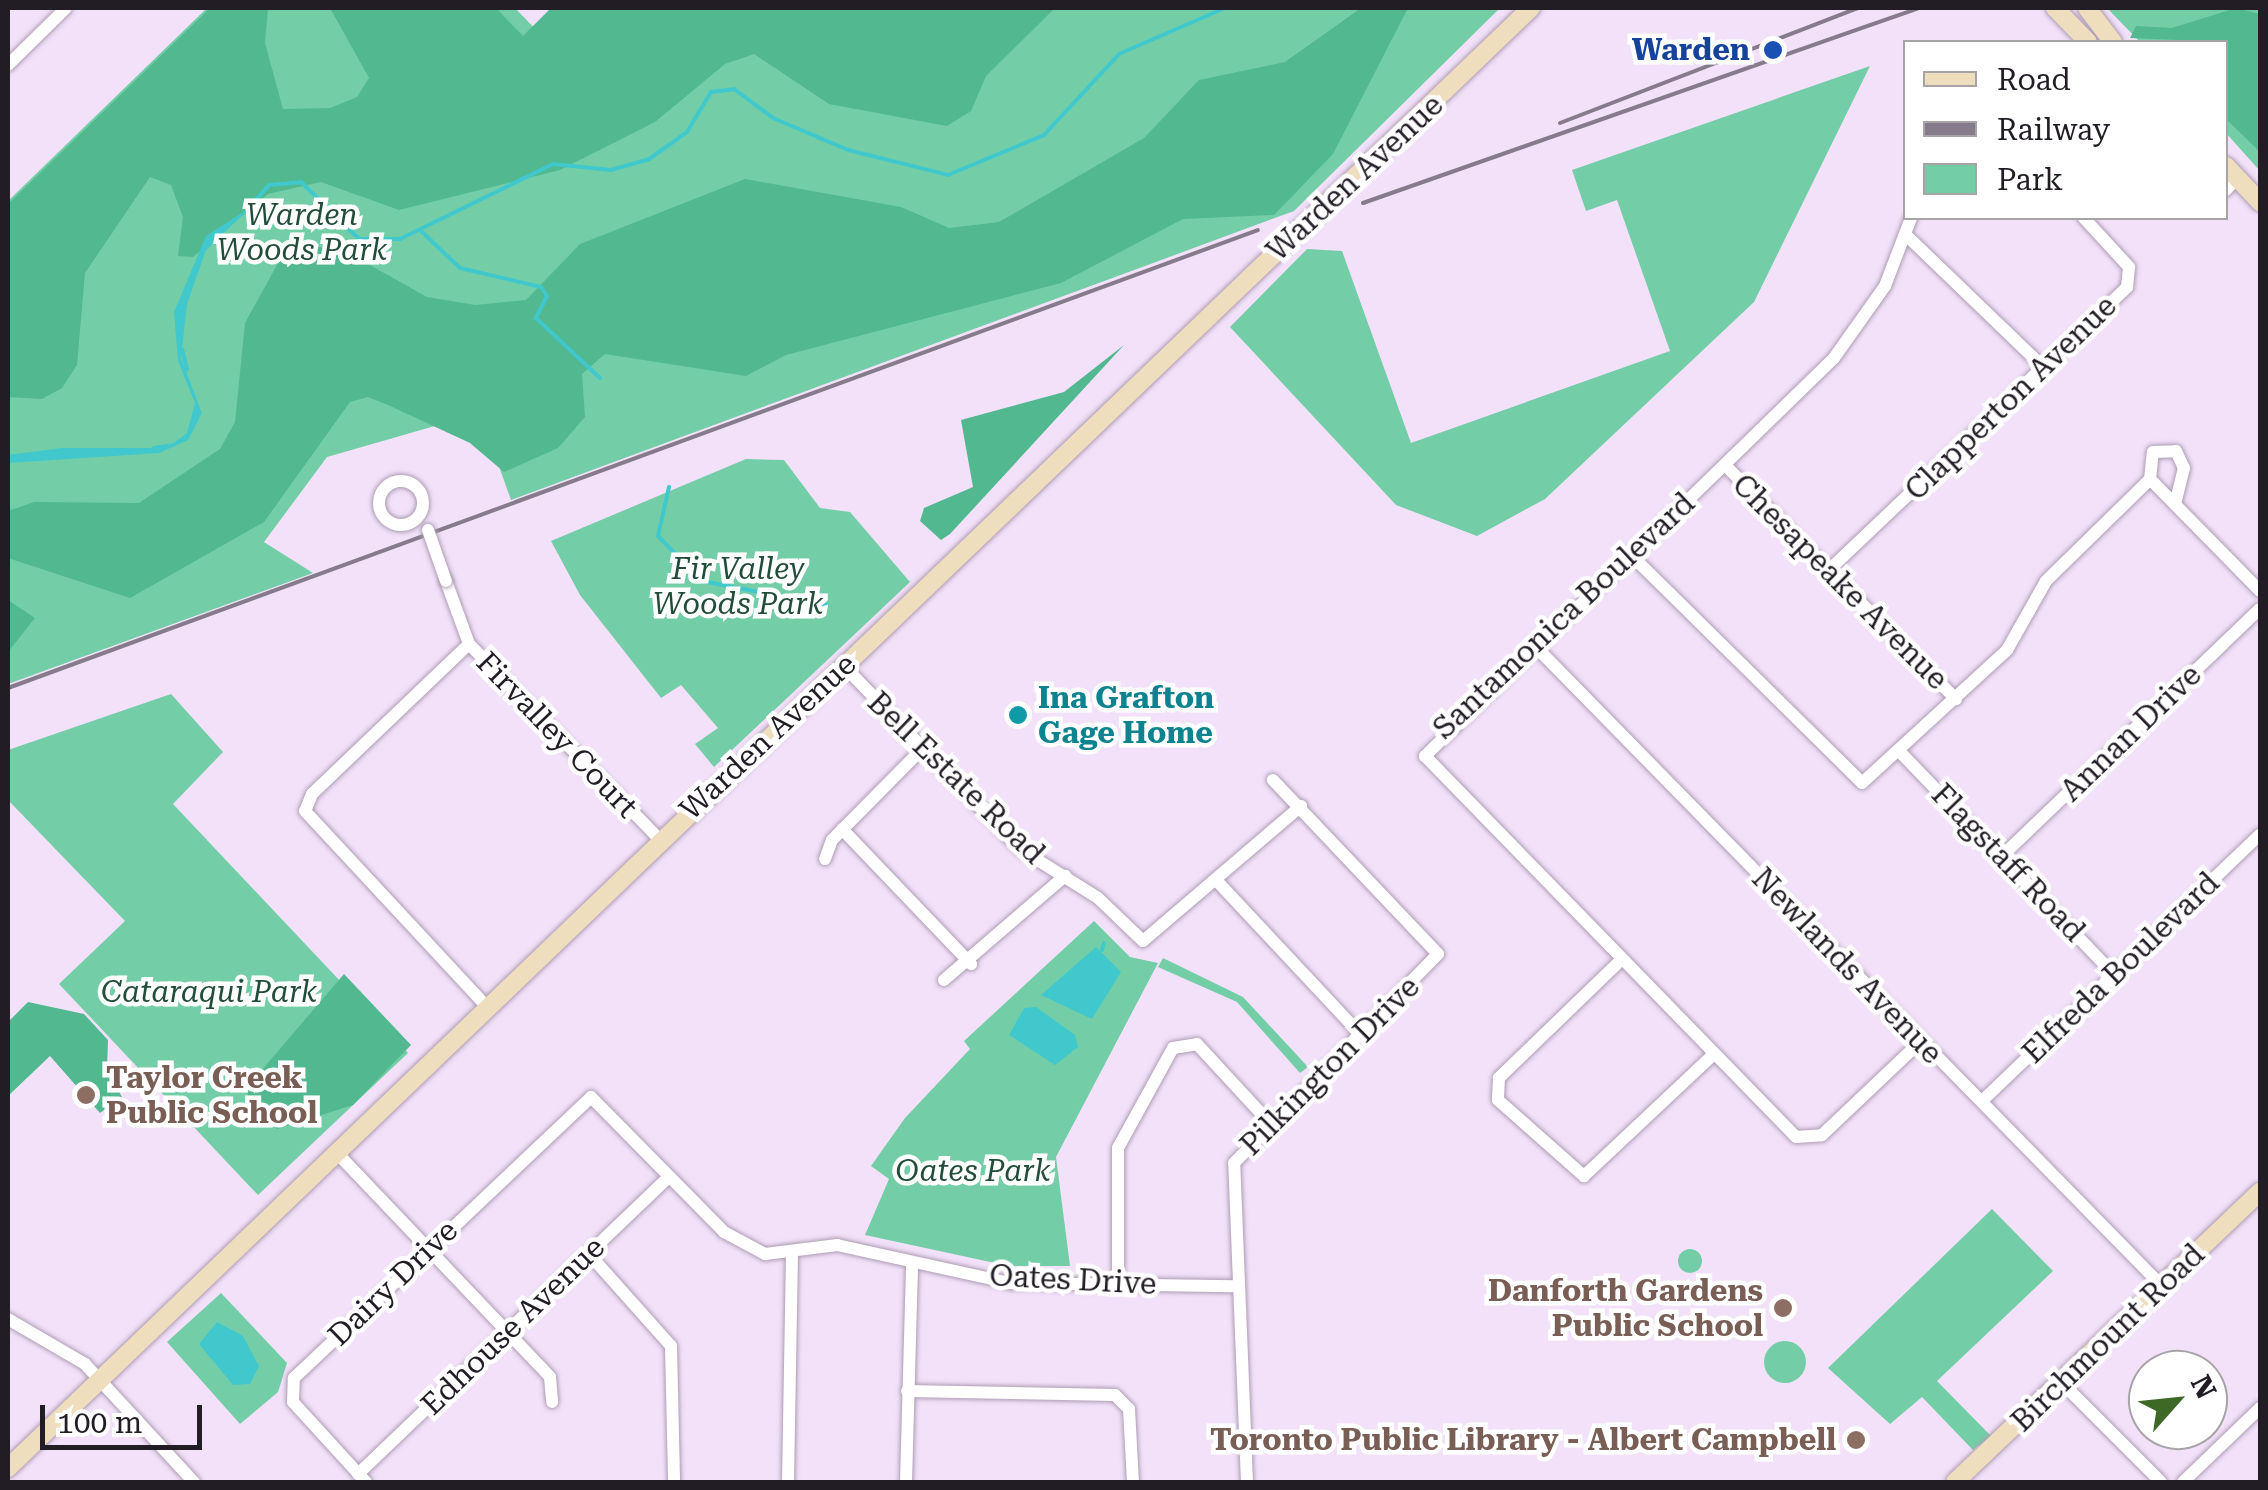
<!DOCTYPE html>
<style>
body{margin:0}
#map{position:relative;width:2268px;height:1490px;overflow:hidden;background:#f2e1f9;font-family:"Roboto Serif",serif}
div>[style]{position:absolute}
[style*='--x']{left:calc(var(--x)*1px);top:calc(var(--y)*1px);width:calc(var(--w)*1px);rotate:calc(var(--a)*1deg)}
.green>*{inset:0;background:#73cea7}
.round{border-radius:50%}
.forest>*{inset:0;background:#52b88f}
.water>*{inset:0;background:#40c8cd}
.stream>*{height:4px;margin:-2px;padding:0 2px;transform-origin:2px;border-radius:2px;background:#40c8cd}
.roads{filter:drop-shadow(0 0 2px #ae9db4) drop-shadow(0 0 2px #ae9db4)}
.street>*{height:12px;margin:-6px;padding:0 6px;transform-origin:6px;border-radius:6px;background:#fff}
.street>.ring{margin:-6px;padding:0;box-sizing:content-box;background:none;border:12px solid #fff;border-radius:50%}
.secondary>*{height:18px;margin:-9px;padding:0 9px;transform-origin:9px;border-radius:9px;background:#efdebd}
.rail>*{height:4px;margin:-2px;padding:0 2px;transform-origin:2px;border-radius:2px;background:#867b8b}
.bridges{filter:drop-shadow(0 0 2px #ae9db4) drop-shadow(0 0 2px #ae9db4)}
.street-bridge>*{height:12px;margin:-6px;padding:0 6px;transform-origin:6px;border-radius:6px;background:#fff}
.dots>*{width:28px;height:28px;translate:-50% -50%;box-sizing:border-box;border:5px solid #fff;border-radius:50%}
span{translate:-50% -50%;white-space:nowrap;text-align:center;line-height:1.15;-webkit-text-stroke:9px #fff;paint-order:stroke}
.transit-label{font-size:30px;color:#164399;font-weight:700}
.right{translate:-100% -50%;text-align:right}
.street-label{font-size:30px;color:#221c25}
.park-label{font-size:30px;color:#224d3b;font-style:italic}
.culture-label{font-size:30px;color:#0d838f;font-weight:700}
.left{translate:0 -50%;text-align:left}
.education-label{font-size:30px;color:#785e54;font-weight:700}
.frame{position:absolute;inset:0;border:10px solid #221c25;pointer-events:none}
.legend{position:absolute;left:1903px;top:40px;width:325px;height:180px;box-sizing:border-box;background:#fff;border:2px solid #a7a4a8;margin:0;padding:12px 18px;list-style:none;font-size:30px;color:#221c25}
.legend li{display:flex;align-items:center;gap:20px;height:50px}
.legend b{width:50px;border:2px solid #a7a4a8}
.north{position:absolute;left:2128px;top:1350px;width:100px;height:100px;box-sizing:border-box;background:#fff;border:2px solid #a7a4a8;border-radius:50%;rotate:63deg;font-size:28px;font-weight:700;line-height:40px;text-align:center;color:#221c25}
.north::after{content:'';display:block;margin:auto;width:35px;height:45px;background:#3d6825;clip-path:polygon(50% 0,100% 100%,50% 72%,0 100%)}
.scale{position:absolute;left:40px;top:1405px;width:162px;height:45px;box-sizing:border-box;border:5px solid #221c25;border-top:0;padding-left:12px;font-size:30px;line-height:35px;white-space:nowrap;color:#221c25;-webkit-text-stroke:8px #fff;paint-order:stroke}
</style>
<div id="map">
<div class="green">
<div style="clip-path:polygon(207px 8px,515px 8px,541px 35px,568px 8px,1500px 8px,1294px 211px,511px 500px,480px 413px,327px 457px,264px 542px,313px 573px,8px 684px,8px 201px)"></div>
<div style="clip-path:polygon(2107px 8px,2260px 8px,2260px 171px,2226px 133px,2226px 42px,2140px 42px)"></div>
<div style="clip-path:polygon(1870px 66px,1754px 302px,1545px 499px,1477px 536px,1396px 505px,1230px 327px,1307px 249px,1342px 251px,1411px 443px,1670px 351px,1617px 200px,1586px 211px,1572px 170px)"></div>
<div style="clip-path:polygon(746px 459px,784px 460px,820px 508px,850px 512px,910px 582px,714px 767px,695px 744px,718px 728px,681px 685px,661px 698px,580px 595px,551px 541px)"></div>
<div style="clip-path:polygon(171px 694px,223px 752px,173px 804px,408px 1053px,258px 1195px,59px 984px,125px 921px,8px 800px,8px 750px)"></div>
<div style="clip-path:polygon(1094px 921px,1130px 957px,1158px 963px,1056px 1157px,1070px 1266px,1009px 1266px,865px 1235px,889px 1179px,871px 1166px,905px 1118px,970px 1049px,964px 1041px)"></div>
<div style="clip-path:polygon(1163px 958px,1243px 997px,1308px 1067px,1300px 1073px,1237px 1002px,1158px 967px)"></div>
<div style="clip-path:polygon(1992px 1209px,2053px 1271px,1937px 1381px,1991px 1436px,1973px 1450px,1922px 1397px,1890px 1424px,1828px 1368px)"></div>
<div class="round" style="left:1678px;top:1249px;width:24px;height:24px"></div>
<div style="clip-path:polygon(221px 1293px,287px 1363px,278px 1392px,240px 1424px,167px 1342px)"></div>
<div class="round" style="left:1764px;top:1341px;width:42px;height:42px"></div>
</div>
<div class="forest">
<div style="clip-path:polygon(210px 8px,268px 8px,265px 43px,283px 109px,330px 108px,357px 97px,369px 78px,330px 8px,496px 8px,523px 36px,551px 8px,1055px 8px,986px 76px,971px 111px,947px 126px,829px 104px,754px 54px,725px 64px,655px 122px,560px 170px,399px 210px,321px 182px,268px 194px,193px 257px,178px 256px,183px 217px,171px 185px,150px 177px,85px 273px,77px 365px,62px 388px,42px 399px,8px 397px,8px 204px)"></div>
<div style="clip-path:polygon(1361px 8px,1408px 8px,1333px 154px,1274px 215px,1183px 219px,1061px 283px,786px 355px,746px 376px,605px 354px,582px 374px,585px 417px,558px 448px,504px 472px,470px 443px,388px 405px,368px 397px,350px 402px,264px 522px,130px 598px,8px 558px,8px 511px,34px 502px,139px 503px,220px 449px,235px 422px,245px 323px,283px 254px,304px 243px,354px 256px,427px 297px,475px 305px,526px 300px,580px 244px,745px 179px,901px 207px,949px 228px,999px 222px,1144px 138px,1199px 80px,1285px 62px)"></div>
<div style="clip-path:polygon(2236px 8px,2260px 14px,2260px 152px,2226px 119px,2226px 42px,2130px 38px,2136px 26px,2172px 28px)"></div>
<div style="clip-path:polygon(1124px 345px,950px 534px,941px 540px,920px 521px,924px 508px,973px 487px,961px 420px,1064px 392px)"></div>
<div style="clip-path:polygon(8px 600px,35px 618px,8px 652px)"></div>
<div style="clip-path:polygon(344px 974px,411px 1045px,353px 1105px,277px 1129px,247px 1100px,249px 1085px)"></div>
<div style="clip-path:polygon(28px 1002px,84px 1014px,108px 1040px,107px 1070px,122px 1097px,100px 1113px,50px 1056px,8px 1096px,8px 1022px)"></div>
</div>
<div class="water">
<div style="clip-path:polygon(251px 207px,206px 250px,187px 304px,181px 358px,202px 413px,188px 440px,159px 453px,8px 463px,8px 455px,62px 448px,167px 448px,187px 433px,195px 403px,178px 361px,174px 312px,206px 236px)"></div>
<div style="clip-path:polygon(1096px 947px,1121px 972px,1092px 1019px,1041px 995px)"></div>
<div style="clip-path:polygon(1036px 1007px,1075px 1035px,1078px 1047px,1055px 1065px,1009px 1035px,1024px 1008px)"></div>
<div style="clip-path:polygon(217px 1322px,243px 1336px,259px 1366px,250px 1384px,233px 1385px,199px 1344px)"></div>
</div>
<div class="stream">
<div style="--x:247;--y:209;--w:33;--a:-47"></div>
<div style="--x:269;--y:185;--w:32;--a:-5"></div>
<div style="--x:301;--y:182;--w:81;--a:44.5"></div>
<div style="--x:359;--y:239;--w:41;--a:0"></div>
<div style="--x:400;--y:239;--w:170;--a:-26.1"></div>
<div style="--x:553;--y:164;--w:58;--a:5.9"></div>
<div style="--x:611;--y:170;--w:40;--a:-16"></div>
<div style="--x:649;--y:159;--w:47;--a:-35.4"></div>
<div style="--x:687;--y:132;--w:47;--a:-59"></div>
<div style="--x:711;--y:92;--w:23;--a:-7"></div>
<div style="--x:734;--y:89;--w:49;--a:36.6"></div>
<div style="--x:773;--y:118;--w:82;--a:23.1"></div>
<div style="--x:848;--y:150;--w:103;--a:14"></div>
<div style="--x:948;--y:175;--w:104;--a:-22.6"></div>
<div style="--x:1044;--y:135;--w:110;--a:-47.2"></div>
<div style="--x:1119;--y:54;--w:116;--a:-23.5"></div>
<div style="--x:422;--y:232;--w:52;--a:43.5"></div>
<div style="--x:460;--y:268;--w:83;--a:13.2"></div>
<div style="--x:541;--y:287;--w:11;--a:56"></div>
<div style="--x:547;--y:296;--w:25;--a:117"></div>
<div style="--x:536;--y:318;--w:88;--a:43.2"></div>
<div style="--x:182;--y:349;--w:21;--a:76"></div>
<div style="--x:154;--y:448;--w:20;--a:-9"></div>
<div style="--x:669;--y:487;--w:50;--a:102.7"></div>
<div style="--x:658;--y:536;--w:63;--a:45.6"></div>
<div style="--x:702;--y:581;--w:127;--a:10.9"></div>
<div style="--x:1102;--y:950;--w:7;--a:-74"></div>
</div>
<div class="roads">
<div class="street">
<div style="--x:8;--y:65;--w:81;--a:-44.5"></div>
<div style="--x:2226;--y:190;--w:16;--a:-47"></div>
<div style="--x:1911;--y:218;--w:73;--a:110.9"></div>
<div style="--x:1885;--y:286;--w:88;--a:125.3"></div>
<div style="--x:1834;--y:358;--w:571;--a:135.78"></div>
<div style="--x:1425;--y:756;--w:532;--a:45.76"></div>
<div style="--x:1796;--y:1137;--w:26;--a:-4"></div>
<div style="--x:1822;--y:1135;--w:137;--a:-43.5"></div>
<div style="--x:1906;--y:235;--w:189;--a:43.9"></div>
<div style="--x:1725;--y:465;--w:329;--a:45.4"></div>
<div style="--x:2150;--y:479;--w:27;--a:-84"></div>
<div style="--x:2153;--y:452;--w:23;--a:-2"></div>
<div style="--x:2176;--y:451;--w:19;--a:65"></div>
<div style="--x:2184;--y:468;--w:34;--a:104"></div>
<div class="ring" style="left:379px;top:481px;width:32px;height:32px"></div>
<div style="--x:1629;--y:553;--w:327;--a:44.6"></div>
<div style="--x:1862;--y:783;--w:197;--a:-42.5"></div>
<div style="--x:2007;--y:650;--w:79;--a:-60.5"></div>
<div style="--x:2046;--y:581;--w:146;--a:-44.4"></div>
<div style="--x:2150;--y:479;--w:157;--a:45.5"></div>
<div style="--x:1830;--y:569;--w:410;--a:-43.5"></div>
<div style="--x:2127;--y:287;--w:20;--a:-84"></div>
<div style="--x:2129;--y:267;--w:67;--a:-132.6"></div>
<div style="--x:446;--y:581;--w:67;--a:69.9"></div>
<div style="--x:469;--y:644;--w:274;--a:45.7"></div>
<div style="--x:469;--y:644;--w:217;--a:136.3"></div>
<div style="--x:312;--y:794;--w:18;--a:112"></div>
<div style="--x:305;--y:811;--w:267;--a:47.1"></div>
<div style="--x:1533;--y:644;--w:900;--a:45.59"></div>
<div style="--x:844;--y:666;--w:254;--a:46.1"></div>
<div style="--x:1020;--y:849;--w:92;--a:32.1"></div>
<div style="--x:1098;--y:898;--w:62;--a:43.7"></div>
<div style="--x:1143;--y:941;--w:208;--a:-40.5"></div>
<div style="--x:1901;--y:753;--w:307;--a:46.1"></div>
<div style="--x:842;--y:829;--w:187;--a:46.3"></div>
<div style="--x:2002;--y:856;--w:357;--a:-43.8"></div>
<div style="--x:825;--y:859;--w:20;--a:-70"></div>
<div style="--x:832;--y:840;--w:129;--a:-45.3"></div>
<div style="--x:1216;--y:880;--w:209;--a:46.9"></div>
<div style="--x:1621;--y:960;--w:170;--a:136"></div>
<div style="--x:1499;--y:1078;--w:22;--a:93"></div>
<div style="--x:1498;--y:1100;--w:115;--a:41.5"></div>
<div style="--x:1584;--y:1176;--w:178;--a:-43.2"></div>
<div style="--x:944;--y:980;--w:160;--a:-40.7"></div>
<div style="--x:1982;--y:1101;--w:385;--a:-43.8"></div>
<div style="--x:337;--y:1153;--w:309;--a:46.4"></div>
<div style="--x:550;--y:1377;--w:25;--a:85"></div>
<div style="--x:589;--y:1254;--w:123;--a:48.3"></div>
<div style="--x:671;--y:1346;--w:136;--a:88.7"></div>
<div style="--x:1118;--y:1283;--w:135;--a:-90"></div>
<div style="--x:1118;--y:1148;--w:114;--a:-61.2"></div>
<div style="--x:1173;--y:1048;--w:24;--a:-9"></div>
<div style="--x:1197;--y:1044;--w:106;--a:47.3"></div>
<div style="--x:8;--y:1319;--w:89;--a:30.3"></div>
<div style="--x:85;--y:1364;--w:161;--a:47.3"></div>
<div style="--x:2062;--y:1383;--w:140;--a:45"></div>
<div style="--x:907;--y:1391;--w:208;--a:1.1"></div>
<div style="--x:1115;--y:1395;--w:20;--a:45"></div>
<div style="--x:1129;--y:1409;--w:73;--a:86.9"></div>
<div style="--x:358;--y:1474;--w:430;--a:-43.7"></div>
<div style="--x:366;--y:1482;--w:108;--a:-132.4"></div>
<div style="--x:293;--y:1402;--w:24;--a:-88"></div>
<div style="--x:294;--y:1378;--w:409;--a:-43.4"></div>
<div style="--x:591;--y:1097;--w:190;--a:45.4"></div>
<div style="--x:724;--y:1232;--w:47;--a:28.2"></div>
<div style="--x:765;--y:1254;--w:73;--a:-7.1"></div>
<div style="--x:837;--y:1245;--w:177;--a:12.4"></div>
<div style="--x:1010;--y:1283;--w:225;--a:0.8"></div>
<div style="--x:788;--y:1482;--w:229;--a:-89"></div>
<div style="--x:906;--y:1482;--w:219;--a:-88.4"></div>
<div style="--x:1247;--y:1482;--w:319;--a:-92.3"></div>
<div style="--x:1234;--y:1163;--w:292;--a:-45.7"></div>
<div style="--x:1438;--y:954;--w:240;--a:-133.5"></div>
<div style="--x:2183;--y:1482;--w:107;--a:-43.9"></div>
</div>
<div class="secondary">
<div style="--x:2055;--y:8;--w:47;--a:45.9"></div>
<div style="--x:2087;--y:8;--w:43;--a:52.6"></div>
<div style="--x:2226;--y:166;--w:50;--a:46.6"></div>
<div style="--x:8;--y:1468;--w:2110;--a:-43.79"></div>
<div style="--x:1955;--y:1482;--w:421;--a:-43.6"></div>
</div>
</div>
<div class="rail">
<div style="--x:1560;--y:123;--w:319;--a:-21.1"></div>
<div style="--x:1363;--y:203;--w:589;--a:-19.33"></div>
<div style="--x:8;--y:688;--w:1331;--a:-20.12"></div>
</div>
<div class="bridges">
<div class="street-bridge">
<div style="--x:428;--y:530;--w:54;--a:70.6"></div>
</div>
</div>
<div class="dots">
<div style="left:1773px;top:50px;background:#1a4fb4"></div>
<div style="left:1018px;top:715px;background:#0f9aa8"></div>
<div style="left:86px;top:1095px;background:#8d6e63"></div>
<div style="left:1783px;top:1308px;background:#8d6e63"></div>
<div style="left:1856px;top:1440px;background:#8d6e63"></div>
</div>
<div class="transit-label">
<span class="right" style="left:1750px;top:50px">Warden</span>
</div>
<div class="street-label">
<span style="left:1355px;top:178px;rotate:-43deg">Warden Avenue</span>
<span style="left:2011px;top:398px;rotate:-44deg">Clapperton Avenue</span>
<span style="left:1840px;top:582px;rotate:45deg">Chesapeake Avenue</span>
<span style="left:1564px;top:616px;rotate:-43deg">Santamonica Boulevard</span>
<span style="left:2131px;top:733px;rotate:-44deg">Annan Drive</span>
<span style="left:557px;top:735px;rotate:46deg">Firvalley Court</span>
<span style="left:768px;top:737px;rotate:-43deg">Warden Avenue</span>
<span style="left:956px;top:778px;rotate:44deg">Bell Estate Road</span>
<span style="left:2008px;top:863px;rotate:46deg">Flagstaff Road</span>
<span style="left:1847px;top:966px;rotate:46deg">Newlands Avenue</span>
<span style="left:2121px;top:968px;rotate:-44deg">Elfreda Boulevard</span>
<span style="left:1330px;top:1066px;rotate:-45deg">Pilkington Drive</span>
<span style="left:1073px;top:1280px;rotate:3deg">Oates Drive</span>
<span style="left:393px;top:1283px;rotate:-44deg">Dairy Drive</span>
<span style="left:513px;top:1326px;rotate:-44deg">Edhouse Avenue</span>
<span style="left:2108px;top:1338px;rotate:-44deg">Birchmount Road</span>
</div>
<div class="park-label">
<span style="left:302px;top:232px">Warden<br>Woods Park</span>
<span style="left:738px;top:586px">Fir Valley<br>Woods Park</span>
<span style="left:209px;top:992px">Cataraqui Park</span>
<span style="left:973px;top:1171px">Oates Park</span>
</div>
<div class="culture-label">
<span class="left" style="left:1038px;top:715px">Ina Grafton<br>Gage Home</span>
</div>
<div class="education-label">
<span class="left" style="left:106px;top:1095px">Taylor Creek<br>Public School</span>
<span class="right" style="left:1763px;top:1308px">Danforth Gardens<br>Public School</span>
<span class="right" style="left:1836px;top:1440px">Toronto Public Library - Albert Campbell</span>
</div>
<div class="frame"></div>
<ul class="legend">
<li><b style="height:12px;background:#efdebd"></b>Road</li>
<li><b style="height:12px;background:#867b8b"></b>Railway</li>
<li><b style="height:28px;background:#73cea7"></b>Park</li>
</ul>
<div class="north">N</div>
<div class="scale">100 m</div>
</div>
